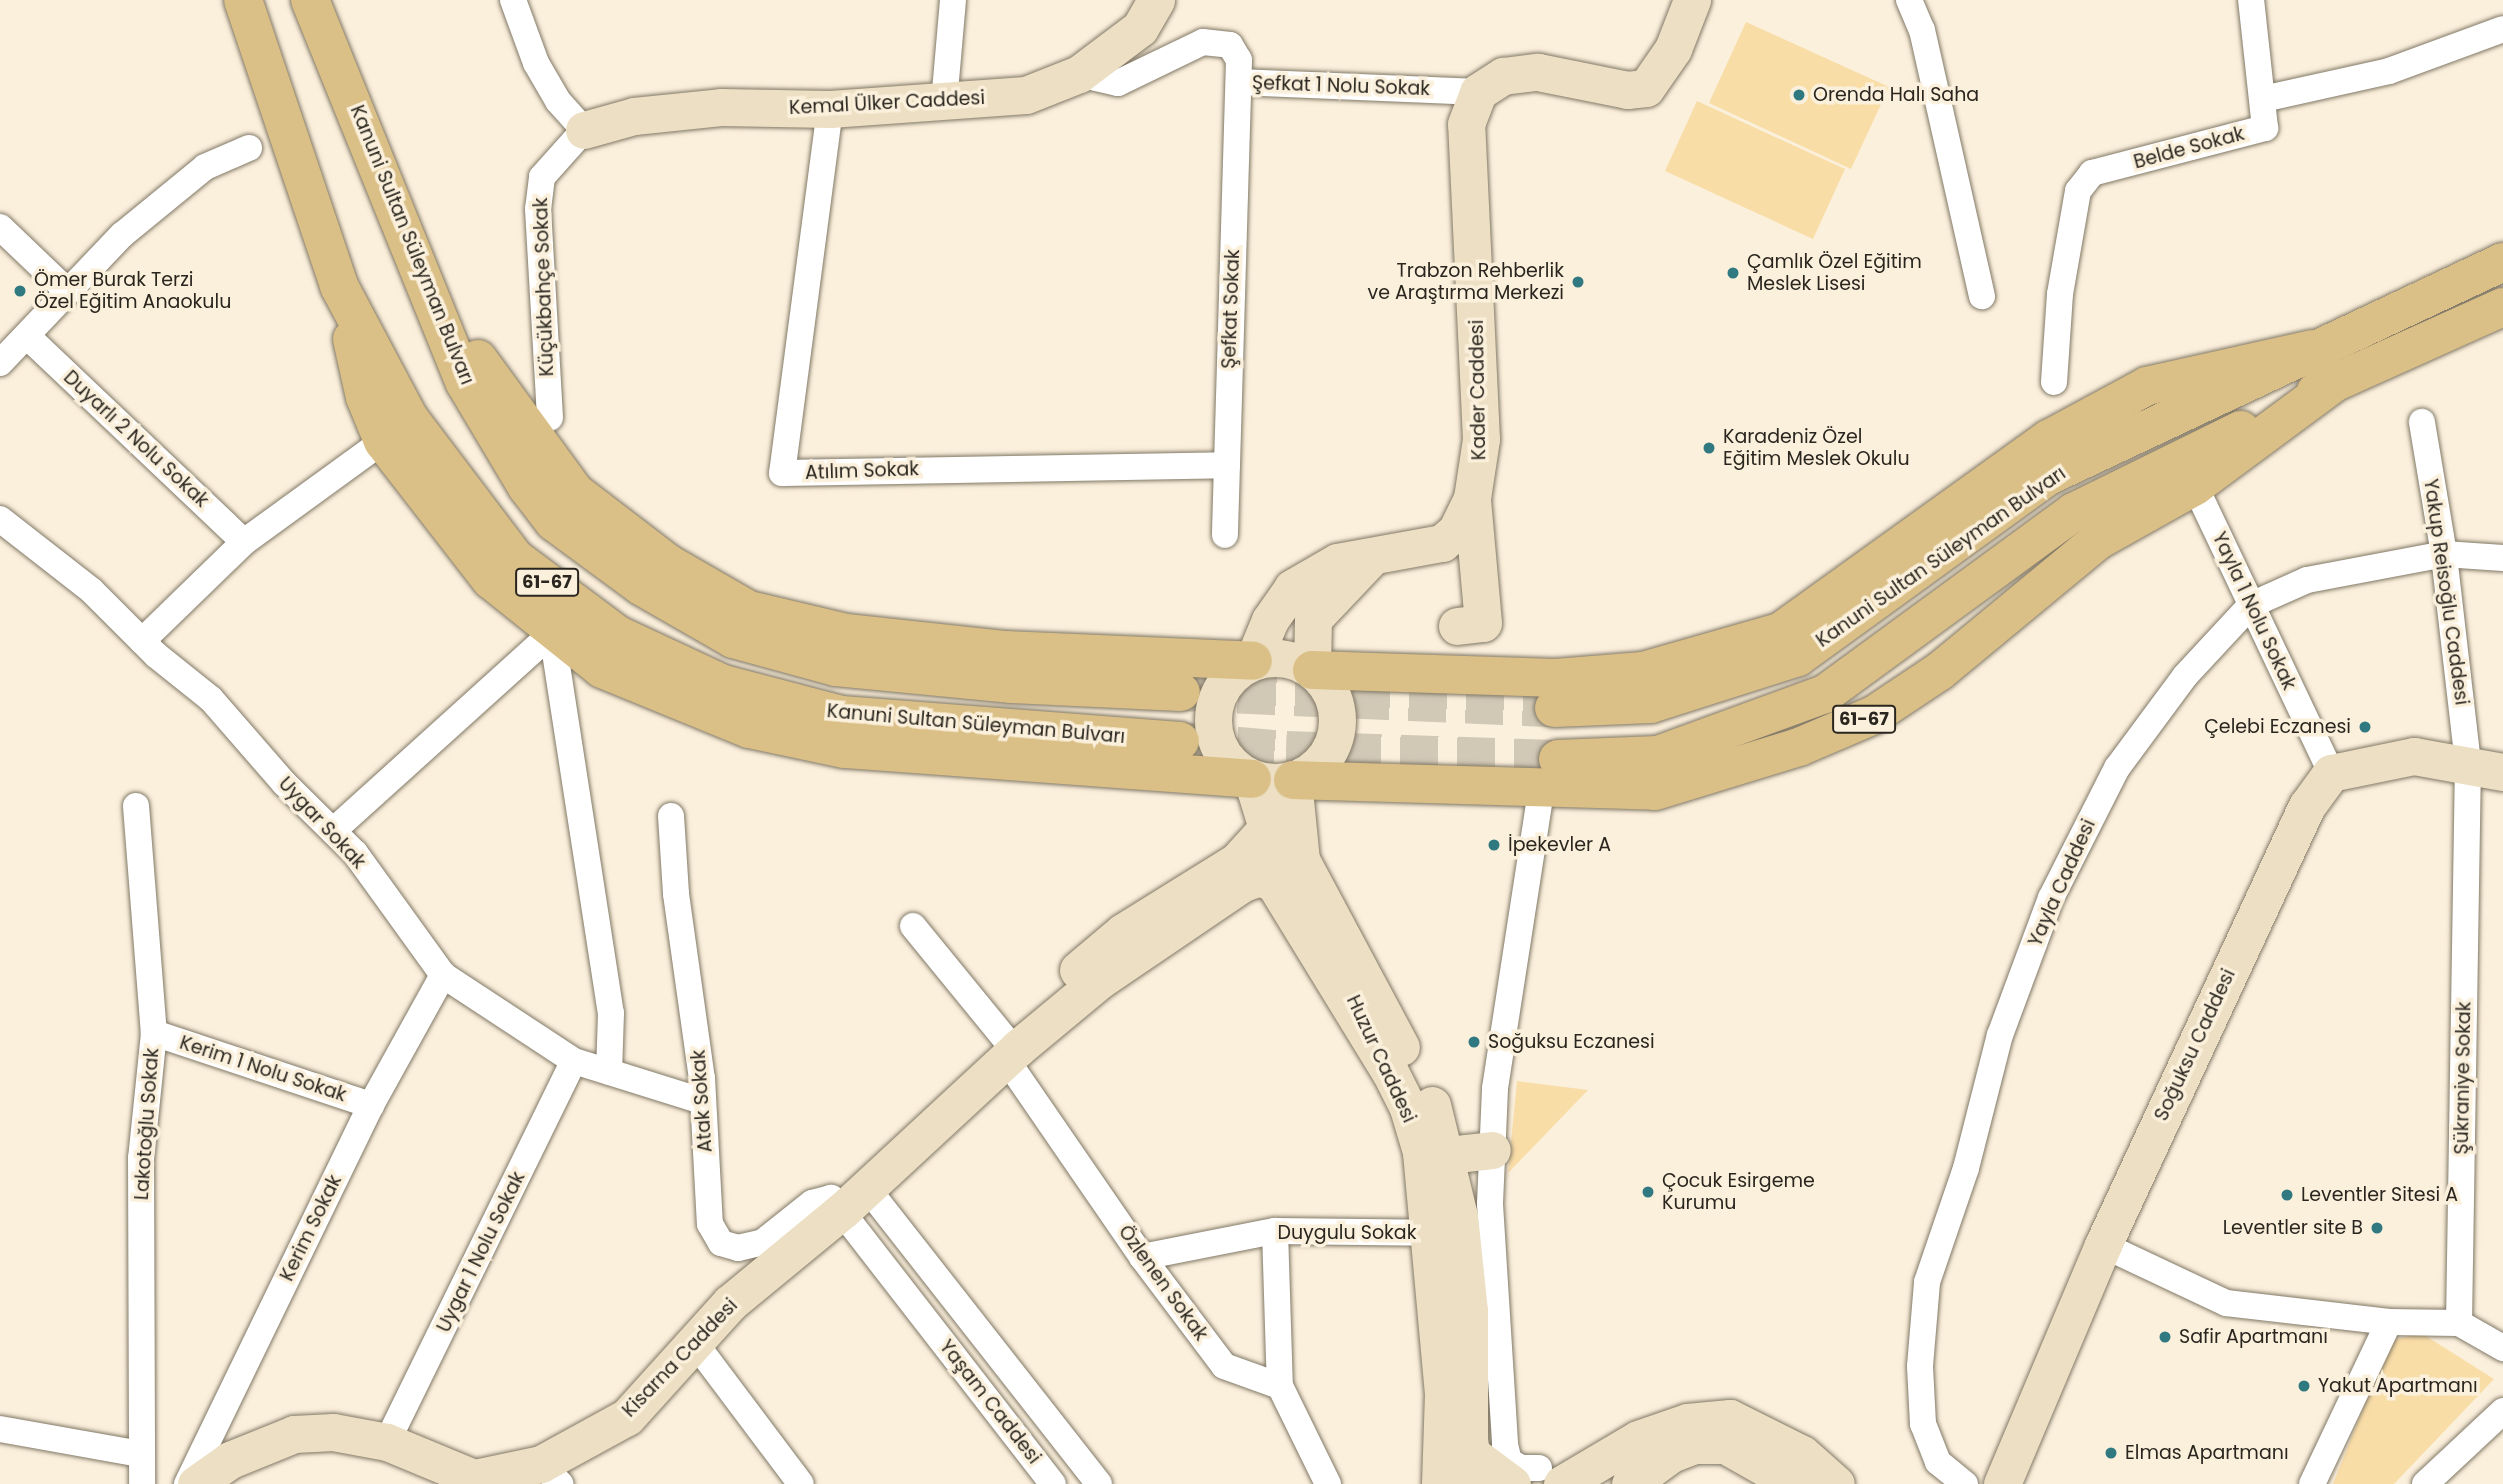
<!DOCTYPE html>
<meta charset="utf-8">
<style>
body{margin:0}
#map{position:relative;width:2503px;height:1484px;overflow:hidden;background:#fbf0dc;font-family:Poppins,sans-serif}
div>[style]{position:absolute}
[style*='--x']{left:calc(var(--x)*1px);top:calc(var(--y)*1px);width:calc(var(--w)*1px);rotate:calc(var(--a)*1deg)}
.green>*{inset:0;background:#f9dda7}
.primary-tunnel>*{height:38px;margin-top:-19px;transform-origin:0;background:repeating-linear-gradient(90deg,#d1c8b6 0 38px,transparent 0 57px)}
.roads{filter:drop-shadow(0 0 2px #817866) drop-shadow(0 0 2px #817866)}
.street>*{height:26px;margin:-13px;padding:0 13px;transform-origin:13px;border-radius:13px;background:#fff}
.secondary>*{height:37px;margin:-18.5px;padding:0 18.5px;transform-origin:18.5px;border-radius:18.5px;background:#ecdfc3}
.secondary>.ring{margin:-18.5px;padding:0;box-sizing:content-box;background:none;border:37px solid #ecdfc3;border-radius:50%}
.primary>*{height:38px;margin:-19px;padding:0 19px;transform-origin:19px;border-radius:19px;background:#dabf86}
.dots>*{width:19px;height:19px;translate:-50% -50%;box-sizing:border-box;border:4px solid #fbf0dc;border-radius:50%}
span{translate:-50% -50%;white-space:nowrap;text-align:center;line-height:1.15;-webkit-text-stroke:7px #fbf0dc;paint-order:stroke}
.shield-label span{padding:2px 5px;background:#fbf0dc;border:2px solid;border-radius:5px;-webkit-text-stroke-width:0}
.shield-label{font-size:18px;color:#2a261f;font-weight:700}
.street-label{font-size:19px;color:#2a261f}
.poi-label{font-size:19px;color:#2a261f}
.left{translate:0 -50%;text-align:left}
.right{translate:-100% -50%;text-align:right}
</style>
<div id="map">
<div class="green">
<div style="clip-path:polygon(1746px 22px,1889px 87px,1851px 169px,1709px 103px)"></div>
<div style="clip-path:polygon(1697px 101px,1845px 169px,1813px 239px,1665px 171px)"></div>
<div style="clip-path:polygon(1517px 1081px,1588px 1090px,1508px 1173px)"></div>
<div style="clip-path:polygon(2421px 1333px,2494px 1379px,2394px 1484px,2333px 1484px,2390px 1341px)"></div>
</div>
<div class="primary-tunnel">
<div style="--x:1181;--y:692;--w:373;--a:2.5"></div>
<div style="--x:1180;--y:741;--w:106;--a:4.9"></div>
<div style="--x:1286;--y:750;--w:272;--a:1.9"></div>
</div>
<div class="roads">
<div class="street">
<div style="--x:513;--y:0;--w:67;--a:69.9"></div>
<div style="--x:536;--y:63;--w:44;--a:59.9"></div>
<div style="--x:558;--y:101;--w:39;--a:48"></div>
<div style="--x:584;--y:130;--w:63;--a:131.8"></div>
<div style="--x:542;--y:177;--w:32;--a:97"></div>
<div style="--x:538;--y:209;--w:209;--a:86.7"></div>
<div style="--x:1909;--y:0;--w:33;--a:67"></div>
<div style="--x:1922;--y:30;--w:273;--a:77.3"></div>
<div style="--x:1079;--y:74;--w:40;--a:13"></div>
<div style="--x:1118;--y:83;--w:94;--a:-25.8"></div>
<div style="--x:1203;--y:42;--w:27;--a:6"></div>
<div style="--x:1230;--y:45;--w:17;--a:59"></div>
<div style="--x:1239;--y:60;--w:475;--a:91.7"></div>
<div style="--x:1239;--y:82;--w:239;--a:2.4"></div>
<div style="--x:2263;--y:99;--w:129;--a:-12.5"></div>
<div style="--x:2389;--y:71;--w:121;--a:-20.2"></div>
<div style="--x:944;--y:103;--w:103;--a:-85"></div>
<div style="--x:830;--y:109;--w:367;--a:97.5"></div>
<div style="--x:782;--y:473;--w:445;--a:-1"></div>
<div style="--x:0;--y:227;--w:94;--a:43.7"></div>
<div style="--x:27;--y:336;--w:299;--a:43.5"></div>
<div style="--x:0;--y:363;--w:177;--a:-46.4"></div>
<div style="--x:122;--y:235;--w:107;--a:-39.3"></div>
<div style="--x:205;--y:167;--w:48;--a:-23.4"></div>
<div style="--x:2054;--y:382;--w:88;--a:-86.1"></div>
<div style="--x:2060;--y:294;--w:105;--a:-80.1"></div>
<div style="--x:2078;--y:191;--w:23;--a:-52"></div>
<div style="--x:2092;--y:173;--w:179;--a:-14.6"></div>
<div style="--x:2265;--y:128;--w:129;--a:-96.2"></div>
<div style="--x:2195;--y:486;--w:318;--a:64.6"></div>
<div style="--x:0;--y:519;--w:115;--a:38"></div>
<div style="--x:91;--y:590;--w:92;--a:45"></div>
<div style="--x:156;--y:655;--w:70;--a:38.7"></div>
<div style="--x:211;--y:699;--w:111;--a:49"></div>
<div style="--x:284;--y:783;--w:100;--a:44.6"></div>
<div style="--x:355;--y:853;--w:150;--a:54.2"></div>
<div style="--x:443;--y:975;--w:157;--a:33.3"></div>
<div style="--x:574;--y:1061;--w:134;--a:17.4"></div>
<div style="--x:552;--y:633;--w:385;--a:81.2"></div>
<div style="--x:611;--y:1013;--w:59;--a:91.9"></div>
<div style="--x:142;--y:641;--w:142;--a:-44.1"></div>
<div style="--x:244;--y:542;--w:172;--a:-36"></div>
<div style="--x:1539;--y:804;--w:288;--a:98.8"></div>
<div style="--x:1495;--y:1089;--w:115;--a:92.5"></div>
<div style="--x:1490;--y:1204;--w:241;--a:86.4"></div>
<div style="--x:1505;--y:1445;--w:16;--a:76"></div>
<div style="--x:1509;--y:1461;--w:14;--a:30"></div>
<div style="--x:1521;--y:1468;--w:18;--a:0"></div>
<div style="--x:136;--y:806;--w:228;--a:85.5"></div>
<div style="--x:154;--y:1033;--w:126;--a:95.9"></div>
<div style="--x:141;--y:1158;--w:326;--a:89.8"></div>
<div style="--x:671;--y:816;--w:78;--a:86.3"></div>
<div style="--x:676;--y:894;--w:186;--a:82"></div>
<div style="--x:702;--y:1078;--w:146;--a:86.9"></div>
<div style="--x:710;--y:1224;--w:22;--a:60"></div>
<div style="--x:721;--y:1243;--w:18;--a:16"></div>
<div style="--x:738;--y:1248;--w:26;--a:-13"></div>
<div style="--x:763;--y:1242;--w:63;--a:-38.5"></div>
<div style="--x:812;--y:1203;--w:20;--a:-15"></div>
<div style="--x:831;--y:1198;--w:362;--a:52.2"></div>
<div style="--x:333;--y:831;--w:295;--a:-42.1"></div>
<div style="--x:913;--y:926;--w:161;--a:50.8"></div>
<div style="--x:154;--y:1033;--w:229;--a:18.4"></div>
<div style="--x:1006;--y:1059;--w:240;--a:55.5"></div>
<div style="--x:1142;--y:1257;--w:136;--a:53"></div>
<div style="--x:1224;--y:1366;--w:59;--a:19.7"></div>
<div style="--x:1280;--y:1386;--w:109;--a:63.9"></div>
<div style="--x:867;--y:1188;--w:376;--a:51.9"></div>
<div style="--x:1275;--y:1231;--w:155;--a:88.2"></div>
<div style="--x:2103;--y:1245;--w:136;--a:25.2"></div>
<div style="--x:2226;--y:1303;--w:164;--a:6.6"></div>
<div style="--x:2389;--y:1322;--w:70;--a:0.8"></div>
<div style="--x:2459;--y:1323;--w:560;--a:-89.08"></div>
<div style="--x:2468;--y:763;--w:210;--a:-96.6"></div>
<div style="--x:2444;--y:554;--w:134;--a:-99.5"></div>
<div style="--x:1142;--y:1257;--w:136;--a:-11.1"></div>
<div style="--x:1275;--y:1231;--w:153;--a:0.7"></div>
<div style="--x:2459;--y:1323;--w:51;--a:29.6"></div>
<div style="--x:695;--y:1343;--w:176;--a:53.1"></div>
<div style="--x:0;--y:1429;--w:143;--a:10.1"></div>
<div style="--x:387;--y:1442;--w:424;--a:-63.9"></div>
<div style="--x:541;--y:1464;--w:28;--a:46"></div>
<div style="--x:187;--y:1484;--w:421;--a:-64.1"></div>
<div style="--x:371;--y:1105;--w:149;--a:-61"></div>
<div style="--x:1965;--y:1484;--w:35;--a:-141"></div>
<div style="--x:1938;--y:1462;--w:41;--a:-111.5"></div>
<div style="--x:1923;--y:1424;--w:58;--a:-93"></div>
<div style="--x:1920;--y:1366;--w:84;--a:-85.2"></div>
<div style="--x:1927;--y:1282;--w:120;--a:-71.1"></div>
<div style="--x:1966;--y:1168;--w:137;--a:-75.7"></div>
<div style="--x:2000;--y:1035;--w:146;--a:-69.6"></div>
<div style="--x:2051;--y:898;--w:146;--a:-63.1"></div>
<div style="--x:2117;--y:768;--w:114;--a:-53.5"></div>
<div style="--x:2185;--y:676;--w:97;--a:-47.1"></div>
<div style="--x:2251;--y:605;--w:61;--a:-24.1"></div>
<div style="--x:2307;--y:580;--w:139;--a:-10.7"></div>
<div style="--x:2444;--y:554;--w:59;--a:3.9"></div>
<div style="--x:2312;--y:1484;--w:179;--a:-64.6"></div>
<div style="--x:2425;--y:1484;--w:107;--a:-43.1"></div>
</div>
<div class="secondary">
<div style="--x:584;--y:130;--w:52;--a:-15.6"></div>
<div style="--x:634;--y:116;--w:87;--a:-5.9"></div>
<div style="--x:721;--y:107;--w:109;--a:1.1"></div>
<div style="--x:830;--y:109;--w:196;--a:-4.1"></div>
<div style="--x:1026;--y:95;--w:57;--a:-21.6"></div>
<div style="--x:1079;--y:74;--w:76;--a:-37"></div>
<div style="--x:1140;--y:28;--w:32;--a:-60"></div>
<div style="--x:1457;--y:626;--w:26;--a:-7"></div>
<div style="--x:1483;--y:623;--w:124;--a:-95.1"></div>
<div class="ring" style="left:1213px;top:658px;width:87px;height:87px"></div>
<div style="--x:1253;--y:661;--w:44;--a:-67.5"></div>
<div style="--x:1270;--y:620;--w:39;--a:-55"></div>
<div style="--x:1292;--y:588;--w:52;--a:-30"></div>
<div style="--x:1337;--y:562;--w:107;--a:-10.3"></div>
<div style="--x:1442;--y:543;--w:18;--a:-41"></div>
<div style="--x:1456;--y:531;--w:37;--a:-64"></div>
<div style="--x:1472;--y:498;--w:60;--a:-81.3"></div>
<div style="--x:1481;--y:439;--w:315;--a:-92.7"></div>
<div style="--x:1466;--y:124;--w:34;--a:-69"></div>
<div style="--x:1478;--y:92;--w:30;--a:-33"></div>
<div style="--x:1503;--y:76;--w:35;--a:-7"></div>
<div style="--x:1538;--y:72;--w:91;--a:11.4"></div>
<div style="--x:1627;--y:90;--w:19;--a:-6"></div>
<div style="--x:1646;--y:88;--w:47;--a:-55.3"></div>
<div style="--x:1673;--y:49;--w:53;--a:-68.8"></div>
<div style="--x:1312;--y:670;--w:51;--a:-88.9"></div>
<div style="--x:1313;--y:619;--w:83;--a:-46.5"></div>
<div style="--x:1252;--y:779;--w:51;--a:73"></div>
<div style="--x:1267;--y:828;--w:84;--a:63.7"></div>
<div style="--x:1293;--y:780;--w:80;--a:84.3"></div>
<div style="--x:1301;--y:860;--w:212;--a:61.9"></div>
<div style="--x:1078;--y:970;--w:59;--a:-40.2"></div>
<div style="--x:1123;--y:932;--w:134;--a:-31.9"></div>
<div style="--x:1237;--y:861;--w:45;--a:-47.7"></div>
<div style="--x:1380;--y:1052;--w:63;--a:63.4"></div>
<div style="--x:1408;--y:1108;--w:46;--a:73.5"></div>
<div style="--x:1421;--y:1152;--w:242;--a:84.8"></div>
<div style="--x:1443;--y:1393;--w:91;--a:91.9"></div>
<div style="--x:1432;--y:1105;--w:114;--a:76.3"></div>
<div style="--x:1459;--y:1216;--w:96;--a:84"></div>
<div style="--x:1469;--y:1311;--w:128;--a:90"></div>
<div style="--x:1469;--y:1439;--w:45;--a:82.4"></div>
<div style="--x:1448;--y:1155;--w:44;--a:-6.5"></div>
<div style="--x:1470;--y:1453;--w:52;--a:36.4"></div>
<div style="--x:196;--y:1484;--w:42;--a:-35.2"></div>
<div style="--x:230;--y:1460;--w:69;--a:-22.1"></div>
<div style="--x:294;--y:1434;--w:39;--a:-3"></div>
<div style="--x:333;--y:1432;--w:55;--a:10.5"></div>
<div style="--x:387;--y:1442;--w:94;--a:22.5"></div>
<div style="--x:474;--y:1478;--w:68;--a:-11.8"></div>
<div style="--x:541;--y:1464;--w:98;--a:-28.7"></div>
<div style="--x:627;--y:1417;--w:154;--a:-47.9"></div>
<div style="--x:730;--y:1303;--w:146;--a:-39.5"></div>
<div style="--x:843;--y:1210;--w:238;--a:-42.8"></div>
<div style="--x:1018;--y:1048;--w:107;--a:-39.7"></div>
<div style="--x:1100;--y:980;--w:171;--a:-34.2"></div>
<div style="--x:1241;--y:884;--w:19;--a:-21"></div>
<div style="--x:1259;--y:877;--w:16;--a:22"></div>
<div style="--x:1274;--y:883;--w:222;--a:58.5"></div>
<div style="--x:1562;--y:1484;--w:88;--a:-30.6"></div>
<div style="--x:1638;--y:1439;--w:52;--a:-19.1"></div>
<div style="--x:1687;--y:1422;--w:43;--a:-5.3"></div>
<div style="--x:1730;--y:1418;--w:80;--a:26.6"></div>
<div style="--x:1802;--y:1454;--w:45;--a:41.4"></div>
<div style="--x:1630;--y:1484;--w:51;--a:-36.2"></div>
<div style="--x:1671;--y:1454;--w:25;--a:-21"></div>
<div style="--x:1694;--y:1445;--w:31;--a:0"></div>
<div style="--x:1725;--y:1445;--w:79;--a:29.5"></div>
<div style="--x:2002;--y:1484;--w:259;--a:-67.1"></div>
<div style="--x:2103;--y:1245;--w:484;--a:-65.1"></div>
<div style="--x:2307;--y:806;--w:41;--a:-54"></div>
<div style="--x:2331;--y:773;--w:85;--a:-11.6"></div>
<div style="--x:2414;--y:756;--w:90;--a:10.2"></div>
</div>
<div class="primary">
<div style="--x:243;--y:0;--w:302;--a:71.4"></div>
<div style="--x:339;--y:286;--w:149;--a:62.1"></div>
<div style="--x:409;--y:418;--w:176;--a:52.9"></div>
<div style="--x:515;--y:558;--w:129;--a:36.8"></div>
<div style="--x:618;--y:635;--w:116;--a:25"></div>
<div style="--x:723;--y:684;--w:122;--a:14.7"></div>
<div style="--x:841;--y:715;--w:340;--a:4.4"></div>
<div style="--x:310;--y:0;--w:413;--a:68"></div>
<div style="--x:465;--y:383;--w:121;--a:59.2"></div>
<div style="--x:527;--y:487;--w:44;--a:52.4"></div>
<div style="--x:554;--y:522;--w:108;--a:36.3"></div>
<div style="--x:641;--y:586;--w:106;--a:29.9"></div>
<div style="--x:733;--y:639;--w:107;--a:15.2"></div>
<div style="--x:836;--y:667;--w:177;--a:5.5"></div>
<div style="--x:1012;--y:684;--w:169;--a:2.7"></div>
<div style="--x:352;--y:339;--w:59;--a:77.4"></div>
<div style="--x:365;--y:397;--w:48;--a:67.8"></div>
<div style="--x:383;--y:441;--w:176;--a:52.2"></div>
<div style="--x:491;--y:580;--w:142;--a:38.7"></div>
<div style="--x:602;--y:669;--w:159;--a:22.2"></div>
<div style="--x:749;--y:729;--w:98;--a:11.8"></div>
<div style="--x:845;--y:749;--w:408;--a:4.2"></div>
<div style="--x:478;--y:359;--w:165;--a:53.9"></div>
<div style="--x:575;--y:492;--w:118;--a:37.5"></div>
<div style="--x:669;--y:564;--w:92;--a:29.9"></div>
<div style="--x:749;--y:610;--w:100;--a:13.3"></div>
<div style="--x:846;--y:633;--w:161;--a:6.1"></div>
<div style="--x:1006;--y:650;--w:247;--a:2.5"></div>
<div style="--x:2316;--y:391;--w:205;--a:-24.2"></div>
<div style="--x:1312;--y:670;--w:244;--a:1.9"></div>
<div style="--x:1556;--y:678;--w:87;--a:-4.6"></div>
<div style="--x:1643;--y:671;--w:142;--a:-15.9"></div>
<div style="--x:1780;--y:632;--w:331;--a:-35.7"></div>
<div style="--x:2049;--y:439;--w:111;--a:-28.4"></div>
<div style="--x:2147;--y:386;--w:169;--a:-12.6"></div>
<div style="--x:1554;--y:708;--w:97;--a:-2.4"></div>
<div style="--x:1651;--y:704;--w:154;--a:-17.7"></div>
<div style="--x:1798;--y:657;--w:309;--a:-35.9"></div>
<div style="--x:2048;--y:476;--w:503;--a:-25.19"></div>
<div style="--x:1558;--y:759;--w:100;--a:-2.3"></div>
<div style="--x:1658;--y:755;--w:178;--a:-20.1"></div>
<div style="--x:1825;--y:694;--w:308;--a:-36.2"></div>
<div style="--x:2074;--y:512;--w:186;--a:-26.2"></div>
<div style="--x:1293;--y:780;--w:362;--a:1.7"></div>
<div style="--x:1655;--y:791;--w:151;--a:-17"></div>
<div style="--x:1799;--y:747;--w:82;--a:-23.1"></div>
<div style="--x:1874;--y:715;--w:79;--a:-33.7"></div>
<div style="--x:1940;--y:671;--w:204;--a:-39.6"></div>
<div style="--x:2097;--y:541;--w:112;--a:-29.3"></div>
<div style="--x:2195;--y:486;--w:178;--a:-36.5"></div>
</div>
</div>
<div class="dots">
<div style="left:1799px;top:95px;background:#317980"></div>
<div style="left:1733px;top:273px;background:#317980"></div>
<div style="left:1578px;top:282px;background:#317980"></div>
<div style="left:20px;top:291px;background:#317980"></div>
<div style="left:1709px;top:448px;background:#317980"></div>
<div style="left:2365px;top:727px;background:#317980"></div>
<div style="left:1494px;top:845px;background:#317980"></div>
<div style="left:1474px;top:1042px;background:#317980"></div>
<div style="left:1648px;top:1192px;background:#317980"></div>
<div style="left:2287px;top:1195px;background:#317980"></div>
<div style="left:2377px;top:1228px;background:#317980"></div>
<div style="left:2165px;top:1337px;background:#317980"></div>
<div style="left:2304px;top:1386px;background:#317980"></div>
<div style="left:2111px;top:1453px;background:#317980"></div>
</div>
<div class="shield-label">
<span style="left:547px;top:582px">61-67</span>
<span style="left:1864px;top:719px">61-67</span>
</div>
<div class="street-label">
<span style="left:1341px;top:86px;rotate:2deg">Şefkat 1 Nolu Sokak</span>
<span style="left:887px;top:103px;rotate:-3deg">Kemal Ülker Caddesi</span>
<span style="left:2189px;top:148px;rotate:-15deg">Belde Sokak</span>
<span style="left:412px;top:245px;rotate:68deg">Kanuni Sultan Süleyman Bulvarı</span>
<span style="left:544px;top:287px;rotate:-92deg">Küçükbahçe Sokak</span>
<span style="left:1231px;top:309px;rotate:-88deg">Şefkat Sokak</span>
<span style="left:1478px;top:390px;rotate:-91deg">Kader Caddesi</span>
<span style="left:136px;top:439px;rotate:43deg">Duyarlı 2 Nolu Sokak</span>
<span style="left:862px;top:471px;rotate:-2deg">Atılım Sokak</span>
<span style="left:1941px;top:557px;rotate:-35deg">Kanuni Sultan Süleyman Bulvarı</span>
<span style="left:2446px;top:592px;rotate:82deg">Yakup Reisoğlu Caddesi</span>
<span style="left:2254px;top:611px;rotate:65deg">Yayla 1 Nolu Sokak</span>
<span style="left:976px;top:724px;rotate:5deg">Kanuni Sultan Süleyman Bulvarı</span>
<span style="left:322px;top:823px;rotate:47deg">Uygar Sokak</span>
<span style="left:2062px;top:883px;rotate:-66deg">Yayla Caddesi</span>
<span style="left:2195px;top:1045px;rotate:-65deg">Soğuksu Caddesi</span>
<span style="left:1381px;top:1059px;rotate:65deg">Huzur Caddesi</span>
<span style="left:263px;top:1069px;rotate:18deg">Kerim 1 Nolu Sokak</span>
<span style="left:2463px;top:1078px;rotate:-89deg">Şükraniye Sokak</span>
<span style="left:702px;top:1101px;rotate:-94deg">Atak Sokak</span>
<span style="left:147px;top:1124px;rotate:-86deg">Lakotoğlu Sokak</span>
<span style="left:311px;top:1228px;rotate:-64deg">Kerim Sokak</span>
<span style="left:1347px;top:1233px">Duygulu Sokak</span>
<span style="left:481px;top:1252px;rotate:-64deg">Uygar 1 Nolu Sokak</span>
<span style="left:1163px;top:1283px;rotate:54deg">Özlenen Sokak</span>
<span style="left:680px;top:1358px;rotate:-46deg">Kisarna Caddesi</span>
<span style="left:990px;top:1402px;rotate:52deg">Yaşam Caddesi</span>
</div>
<div class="poi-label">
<span class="left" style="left:1813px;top:95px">Orenda Halı Saha</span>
<span class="left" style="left:1747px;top:273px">Çamlık Özel Eğitim<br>Meslek Lisesi</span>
<span class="right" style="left:1564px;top:282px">Trabzon Rehberlik<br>ve Araştırma Merkezi</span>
<span class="left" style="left:34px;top:291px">Ömer Burak Terzi<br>Özel Eğitim Anaokulu</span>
<span class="left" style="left:1723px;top:448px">Karadeniz Özel<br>Eğitim Meslek Okulu</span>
<span class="right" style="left:2351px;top:727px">Çelebi Eczanesi</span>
<span class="left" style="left:1508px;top:845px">İpekevler A</span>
<span class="left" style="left:1488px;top:1042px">Soğuksu Eczanesi</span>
<span class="left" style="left:1662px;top:1192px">Çocuk Esirgeme<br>Kurumu</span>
<span class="left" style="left:2301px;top:1195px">Leventler Sitesi A</span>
<span class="right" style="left:2363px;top:1228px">Leventler site B</span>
<span class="left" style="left:2179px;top:1337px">Safir Apartmanı</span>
<span class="left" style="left:2318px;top:1386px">Yakut Apartmanı</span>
<span class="left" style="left:2125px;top:1453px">Elmas Apartmanı</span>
</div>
</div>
